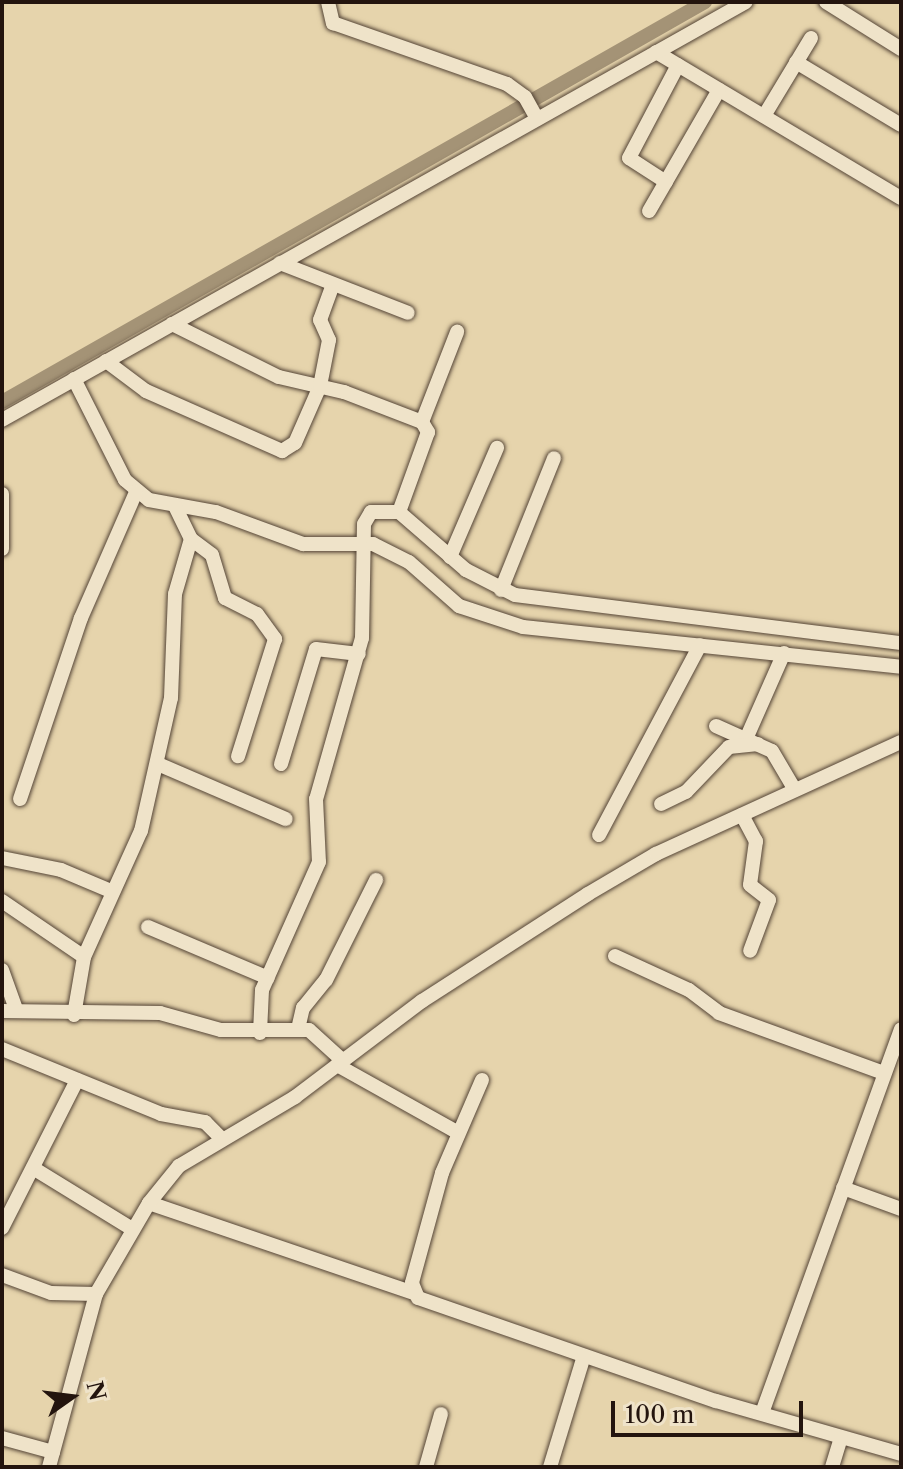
<!DOCTYPE html>
<style>
body{margin:0}
#map{position:relative;width:903px;height:1469px;overflow:hidden;background:#e6d4ac;font-family:"Libre Caslon Text",serif}
div>[style]{position:absolute}
[style*='--x']{left:calc(var(--x)*1px);top:calc(var(--y)*1px);width:calc(var(--w)*1px);rotate:calc(var(--a)*1deg)}
.canal>*{height:14px;margin:-7px;padding:0 7px;transform-origin:7px;border-radius:7px;background:#a49376}
.roads{filter:drop-shadow(0 0 2px #544436) drop-shadow(0 0 2px #544436)}
.minor>*{height:14px;margin:-7px;padding:0 7px;transform-origin:7px;border-radius:7px;background:#efe3c9}
span{translate:-50% -50%;white-space:nowrap;text-align:center;line-height:1.15;-webkit-text-stroke:6px #efe3c9;paint-order:stroke}
.frame{position:absolute;inset:0;border:4px solid #23140e;pointer-events:none}
.north{position:absolute;left:32px;top:1357px;width:80px;height:80px;-webkit-text-stroke:6px #efe3c9;paint-order:stroke;rotate:76deg;font-size:22px;font-weight:700;line-height:32px;text-align:center;color:#23140e}
.north::after{content:'';display:block;margin:auto;width:28px;height:36px;background:#23140e;clip-path:polygon(50% 0,100% 100%,50% 72%,0 100%)}
.scale{position:absolute;left:611px;top:1401px;width:192px;height:36px;box-sizing:border-box;border:4px solid #23140e;border-top:0;padding-left:10px;font-size:24px;line-height:28px;white-space:nowrap;color:#23140e;-webkit-text-stroke:6px #efe3c9;paint-order:stroke}
</style>
<div id="map">
<div class="canal">
<div style="--x:2;--y:402;--w:809;--a:-29.64"></div>
</div>
<div class="roads">
<div class="minor">
<div style="--x:328;--y:2;--w:22;--a:77"></div>
<div style="--x:333;--y:23;--w:184;--a:19.3"></div>
<div style="--x:507;--y:84;--w:22;--a:36"></div>
<div style="--x:525;--y:97;--w:25;--a:61"></div>
<div style="--x:826;--y:2;--w:89;--a:32.1"></div>
<div style="--x:656;--y:52;--w:285;--a:30.8"></div>
<div style="--x:796;--y:62;--w:122;--a:31"></div>
<div style="--x:764;--y:116;--w:91;--a:-58.9"></div>
<div style="--x:666;--y:182;--w:44;--a:-147"></div>
<div style="--x:629;--y:158;--w:105;--a:-62.2"></div>
<div style="--x:649;--y:211;--w:140;--a:-60"></div>
<div style="--x:280;--y:263;--w:137;--a:21.3"></div>
<div style="--x:172;--y:324;--w:119;--a:26.4"></div>
<div style="--x:279;--y:377;--w:67;--a:13"></div>
<div style="--x:344;--y:392;--w:84;--a:21"></div>
<div style="--x:422;--y:422;--w:12;--a:59"></div>
<div style="--x:428;--y:432;--w:85;--a:109.9"></div>
<div style="--x:399;--y:512;--w:28;--a:180"></div>
<div style="--x:371;--y:512;--w:14;--a:120"></div>
<div style="--x:364;--y:524;--w:114;--a:91"></div>
<div style="--x:362;--y:638;--w:167;--a:105.9"></div>
<div style="--x:316;--y:799;--w:63;--a:87.3"></div>
<div style="--x:319;--y:862;--w:140;--a:114"></div>
<div style="--x:262;--y:990;--w:43;--a:92.7"></div>
<div style="--x:106;--y:361;--w:50;--a:36.9"></div>
<div style="--x:146;--y:391;--w:149;--a:23.8"></div>
<div style="--x:282;--y:451;--w:15;--a:-32"></div>
<div style="--x:295;--y:443;--w:62;--a:-66.3"></div>
<div style="--x:320;--y:386;--w:47;--a:-78.9"></div>
<div style="--x:329;--y:340;--w:22;--a:-114"></div>
<div style="--x:320;--y:320;--w:37;--a:-70"></div>
<div style="--x:74;--y:379;--w:113;--a:63.2"></div>
<div style="--x:125;--y:480;--w:31;--a:40"></div>
<div style="--x:149;--y:500;--w:68;--a:10.2"></div>
<div style="--x:216;--y:512;--w:93;--a:20.2"></div>
<div style="--x:303;--y:544;--w:70;--a:0"></div>
<div style="--x:373;--y:544;--w:40;--a:26.6"></div>
<div style="--x:409;--y:562;--w:67;--a:41.3"></div>
<div style="--x:459;--y:606;--w:67;--a:18.2"></div>
<div style="--x:523;--y:627;--w:380;--a:6"></div>
<div style="--x:2;--y:420;--w:853;--a:-29.33"></div>
<div style="--x:422;--y:422;--w:97;--a:-68.7"></div>
<div style="--x:2;--y:494;--w:55;--a:90"></div>
<div style="--x:399;--y:512;--w:89;--a:40.9"></div>
<div style="--x:466;--y:570;--w:55;--a:27"></div>
<div style="--x:515;--y:595;--w:389;--a:7.1"></div>
<div style="--x:191;--y:539;--w:26;--a:37"></div>
<div style="--x:212;--y:555;--w:45;--a:73.2"></div>
<div style="--x:225;--y:598;--w:36;--a:27"></div>
<div style="--x:257;--y:614;--w:31;--a:54"></div>
<div style="--x:275;--y:639;--w:123;--a:107.5"></div>
<div style="--x:450;--y:557;--w:119;--a:-66.7"></div>
<div style="--x:501;--y:590;--w:142;--a:-68.1"></div>
<div style="--x:716;--y:726;--w:61;--a:24.1"></div>
<div style="--x:772;--y:751;--w:45;--a:59.5"></div>
<div style="--x:746;--y:739;--w:94;--a:-66.2"></div>
<div style="--x:158;--y:764;--w:139;--a:23.3"></div>
<div style="--x:281;--y:764;--w:120;--a:-73.1"></div>
<div style="--x:316;--y:649;--w:43;--a:6.6"></div>
<div style="--x:20;--y:799;--w:191;--a:-71.4"></div>
<div style="--x:81;--y:618;--w:137;--a:-66.4"></div>
<div style="--x:661;--y:804;--w:28;--a:-26"></div>
<div style="--x:686;--y:792;--w:62;--a:-46.3"></div>
<div style="--x:729;--y:747;--w:29;--a:-6"></div>
<div style="--x:742;--y:815;--w:30;--a:62"></div>
<div style="--x:756;--y:841;--w:44;--a:97.8"></div>
<div style="--x:750;--y:885;--w:24;--a:38"></div>
<div style="--x:769;--y:900;--w:54;--a:110.4"></div>
<div style="--x:599;--y:835;--w:215;--a:-62"></div>
<div style="--x:2;--y:858;--w:60;--a:11.5"></div>
<div style="--x:61;--y:870;--w:54;--a:22.8"></div>
<div style="--x:2;--y:901;--w:99;--a:34.3"></div>
<div style="--x:148;--y:927;--w:130;--a:23"></div>
<div style="--x:615;--y:956;--w:81;--a:24.7"></div>
<div style="--x:689;--y:990;--w:38;--a:37"></div>
<div style="--x:719;--y:1013;--w:176;--a:20"></div>
<div style="--x:2;--y:970;--w:41;--a:70.3"></div>
<div style="--x:2;--y:1011;--w:158;--a:0.7"></div>
<div style="--x:160;--y:1013;--w:63;--a:15.6"></div>
<div style="--x:221;--y:1030;--w:88;--a:0"></div>
<div style="--x:309;--y:1030;--w:45;--a:42.3"></div>
<div style="--x:74;--y:1015;--w:59;--a:-80.2"></div>
<div style="--x:84;--y:957;--w:138;--a:-65.7"></div>
<div style="--x:141;--y:831;--w:136;--a:-77.3"></div>
<div style="--x:171;--y:698;--w:104;--a:-87.8"></div>
<div style="--x:175;--y:594;--w:57;--a:-73.8"></div>
<div style="--x:191;--y:539;--w:37;--a:-116"></div>
<div style="--x:298;--y:1029;--w:22;--a:-77"></div>
<div style="--x:303;--y:1008;--w:36;--a:-51"></div>
<div style="--x:326;--y:980;--w:112;--a:-63.4"></div>
<div style="--x:2;--y:1049;--w:172;--a:22.2"></div>
<div style="--x:161;--y:1114;--w:45;--a:10.3"></div>
<div style="--x:205;--y:1122;--w:21;--a:45"></div>
<div style="--x:337;--y:1065;--w:137;--a:29.2"></div>
<div style="--x:482;--y:1080;--w:101;--a:113.3"></div>
<div style="--x:442;--y:1173;--w:114;--a:105.3"></div>
<div style="--x:412;--y:1283;--w:16;--a:68"></div>
<div style="--x:418;--y:1298;--w:315;--a:19.1"></div>
<div style="--x:716;--y:1401;--w:192;--a:16"></div>
<div style="--x:33;--y:1168;--w:116;--a:31.6"></div>
<div style="--x:843;--y:1188;--w:62;--a:19.9"></div>
<div style="--x:149;--y:1203;--w:280;--a:18.8"></div>
<div style="--x:2;--y:1228;--w:166;--a:-63.1"></div>
<div style="--x:2;--y:1275;--w:52;--a:20.2"></div>
<div style="--x:51;--y:1293;--w:45;--a:1.3"></div>
<div style="--x:762;--y:1413;--w:408;--a:-70.1"></div>
<div style="--x:2;--y:1438;--w:53;--a:15.4"></div>
<div style="--x:49;--y:1467;--w:179;--a:-74.8"></div>
<div style="--x:96;--y:1294;--w:105;--a:-59.8"></div>
<div style="--x:149;--y:1203;--w:48;--a:-51"></div>
<div style="--x:179;--y:1166;--w:135;--a:-30.7"></div>
<div style="--x:295;--y:1097;--w:159;--a:-37.1"></div>
<div style="--x:422;--y:1001;--w:197;--a:-32.8"></div>
<div style="--x:588;--y:894;--w:79;--a:-30.5"></div>
<div style="--x:656;--y:854;--w:269;--a:-24.6"></div>
<div style="--x:426;--y:1467;--w:55;--a:-74.2"></div>
<div style="--x:550;--y:1467;--w:116;--a:-73"></div>
<div style="--x:832;--y:1467;--w:30;--a:-73"></div>
</div>
</div>
<div class="frame"></div>
<div class="north">N</div>
<div class="scale">100 m</div>
</div>
